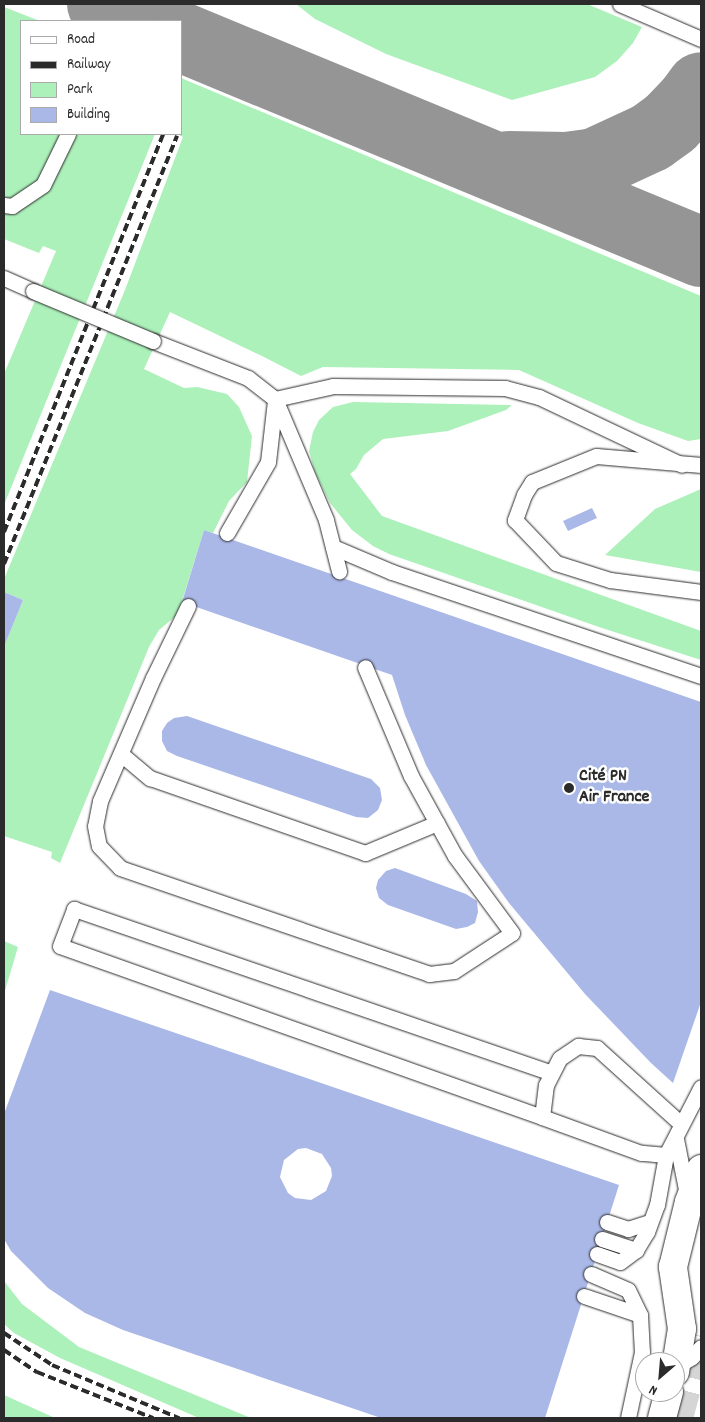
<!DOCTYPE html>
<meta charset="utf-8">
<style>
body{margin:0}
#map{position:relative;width:705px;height:1422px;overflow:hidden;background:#fff;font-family:Dekko,sans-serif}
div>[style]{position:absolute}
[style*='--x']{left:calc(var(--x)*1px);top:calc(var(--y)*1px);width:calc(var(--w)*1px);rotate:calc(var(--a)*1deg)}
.green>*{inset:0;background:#acf0ba}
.taxiway>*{height:70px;margin:-35px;padding:0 35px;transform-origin:35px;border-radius:35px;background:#959595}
.building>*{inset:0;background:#aab8e8}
.primary-tunnel>*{height:28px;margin-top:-14px;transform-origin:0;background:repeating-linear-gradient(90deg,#d5d5d5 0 28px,transparent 0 42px)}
.roads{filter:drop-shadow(0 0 1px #2b2b2b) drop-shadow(0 0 1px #2b2b2b)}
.lane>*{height:15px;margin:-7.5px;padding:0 7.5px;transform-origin:7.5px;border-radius:7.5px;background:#fff}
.secondary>*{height:28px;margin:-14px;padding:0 14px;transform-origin:14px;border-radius:14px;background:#fff}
.rail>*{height:4px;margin-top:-2px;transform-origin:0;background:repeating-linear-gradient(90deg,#2b2b2b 0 8px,transparent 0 12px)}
.bridges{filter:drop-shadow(0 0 1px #2b2b2b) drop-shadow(0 0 1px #2b2b2b)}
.lane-bridge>*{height:15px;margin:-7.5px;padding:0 7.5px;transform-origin:7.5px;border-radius:7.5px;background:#fff}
.dots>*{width:14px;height:14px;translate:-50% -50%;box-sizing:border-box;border:2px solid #fff;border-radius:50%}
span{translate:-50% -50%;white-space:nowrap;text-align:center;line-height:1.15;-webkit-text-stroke:5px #fff;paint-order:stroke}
.poi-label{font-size:18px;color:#2b2b2b;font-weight:700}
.left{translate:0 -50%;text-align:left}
.frame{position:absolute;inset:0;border:5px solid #2b2b2b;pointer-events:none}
.legend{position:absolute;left:20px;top:20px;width:162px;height:115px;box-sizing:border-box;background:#fff;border:1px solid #aaa;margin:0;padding:6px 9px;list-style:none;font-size:15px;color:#2b2b2b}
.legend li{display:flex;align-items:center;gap:10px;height:25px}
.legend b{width:25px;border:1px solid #aaa}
.north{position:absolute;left:635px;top:1352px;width:50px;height:50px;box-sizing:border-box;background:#fff;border:1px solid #aaa;border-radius:50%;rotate:207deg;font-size:14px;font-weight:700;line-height:20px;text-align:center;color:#2b2b2b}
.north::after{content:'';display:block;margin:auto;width:18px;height:22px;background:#2b2b2b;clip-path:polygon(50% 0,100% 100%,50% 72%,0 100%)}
</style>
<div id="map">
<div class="green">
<div style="clip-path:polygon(296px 4px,587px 4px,642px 27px,633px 43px,617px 61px,595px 77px,512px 100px,386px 54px,315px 19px)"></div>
<div style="clip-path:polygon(4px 7px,40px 21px,21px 21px,21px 134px,155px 134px,4px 505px,4px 374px,56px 251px,43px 246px,39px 253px,4px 239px)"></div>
<div style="clip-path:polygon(181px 78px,701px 296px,701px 439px,688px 441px,638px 423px,519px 370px,323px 367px,301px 376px,262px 356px,170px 312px,144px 369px,184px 388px,197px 387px,227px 394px,239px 407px,252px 436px,247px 482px,229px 501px,213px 533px,204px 530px,182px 601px,188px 606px,159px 630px,149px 647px,60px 863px,51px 858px,52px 852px,4px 836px,4px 647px,23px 600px,4px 592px,4px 579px,125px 290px,183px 137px,177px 134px,181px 134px)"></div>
<div style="clip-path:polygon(353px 402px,512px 405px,506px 410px,448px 431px,383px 439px,364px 455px,356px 469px,350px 474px,382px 516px,701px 631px,701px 660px,599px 627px,389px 554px,373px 546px,352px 530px,330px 503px,315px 472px,309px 451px,313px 432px,319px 420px,333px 407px)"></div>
<div style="clip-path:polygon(701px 489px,701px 572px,605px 555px,655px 509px)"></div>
<div style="clip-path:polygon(4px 941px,18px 947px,4px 994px)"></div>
<div style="clip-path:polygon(4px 1281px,22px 1304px,79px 1347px,251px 1418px,199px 1418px,60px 1358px,14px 1333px,4px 1324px)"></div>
<div style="clip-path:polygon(4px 1395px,55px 1418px,4px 1418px)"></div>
</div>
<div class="taxiway">
<div style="--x:102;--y:4;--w:45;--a:22"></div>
<div style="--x:181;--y:37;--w:563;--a:22.46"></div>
<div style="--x:509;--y:166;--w:58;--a:1"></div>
<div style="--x:567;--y:167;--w:28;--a:-8"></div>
<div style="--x:595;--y:163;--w:62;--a:-24.9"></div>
<div style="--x:651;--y:137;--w:24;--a:-36"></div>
<div style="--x:670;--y:123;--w:30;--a:-46"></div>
<div style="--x:691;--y:101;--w:17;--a:-54"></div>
</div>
<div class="building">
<div style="clip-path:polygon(592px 508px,597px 518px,568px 531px,563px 521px)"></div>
<div style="clip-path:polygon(204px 530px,701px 702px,701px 1002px,673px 1083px,651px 1063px,585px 994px,509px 903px,479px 861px,426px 765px,405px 715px,392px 675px,182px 602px)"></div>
<div style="clip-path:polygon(4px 592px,23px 600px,4px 647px)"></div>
<div style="clip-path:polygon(187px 716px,371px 779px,380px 788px,382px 800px,378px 810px,368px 818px,356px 817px,177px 756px,167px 751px,162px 741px,162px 731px,167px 723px,174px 718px)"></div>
<div style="clip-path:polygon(395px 868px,466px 894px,477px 901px,478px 912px,475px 923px,467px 927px,456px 929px,388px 905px,379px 898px,376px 888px,378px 880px,386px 871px)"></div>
<div style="clip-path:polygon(evenodd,50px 990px,619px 1185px,545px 1418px,381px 1418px,123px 1330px,85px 1313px,48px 1288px,11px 1251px,4px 1239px,4px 1114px,50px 990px,306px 1148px,322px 1154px,331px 1168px,332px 1176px,326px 1191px,311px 1200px,295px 1198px,288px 1193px,280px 1177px,284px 1160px,298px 1149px,306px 1148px)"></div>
</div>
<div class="primary-tunnel">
<div style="--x:679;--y:1418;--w:85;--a:-75"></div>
</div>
<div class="roads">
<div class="lane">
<div style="--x:620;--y:4;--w:88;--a:23.4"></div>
<div style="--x:4;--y:205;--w:8;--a:7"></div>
<div style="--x:12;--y:206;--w:37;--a:-34"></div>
<div style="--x:43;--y:185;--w:57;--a:-63.9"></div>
<div style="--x:4;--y:278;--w:32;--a:24"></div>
<div style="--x:153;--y:341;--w:102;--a:21.3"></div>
<div style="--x:248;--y:378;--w:34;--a:38"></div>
<div style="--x:275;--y:399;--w:131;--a:67.1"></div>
<div style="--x:326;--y:520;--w:53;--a:75.7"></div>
<div style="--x:275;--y:399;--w:59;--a:-12.6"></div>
<div style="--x:333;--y:386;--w:172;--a:0.7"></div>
<div style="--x:505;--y:388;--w:35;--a:15"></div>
<div style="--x:539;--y:397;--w:158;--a:25.4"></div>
<div style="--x:701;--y:465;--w:105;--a:-175.1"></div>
<div style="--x:596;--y:456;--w:69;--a:157.9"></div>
<div style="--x:532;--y:482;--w:15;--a:122"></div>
<div style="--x:524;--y:495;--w:27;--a:110"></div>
<div style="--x:515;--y:520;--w:59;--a:46.4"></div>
<div style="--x:556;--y:563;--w:57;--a:17.5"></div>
<div style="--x:610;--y:580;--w:92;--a:7.5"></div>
<div style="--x:227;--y:533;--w:82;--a:-60"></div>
<div style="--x:268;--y:462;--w:61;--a:-83.5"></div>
<div style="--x:333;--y:547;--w:64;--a:23"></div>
<div style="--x:392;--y:572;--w:326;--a:18.6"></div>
<div style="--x:188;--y:606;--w:80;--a:115.9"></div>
<div style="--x:153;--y:678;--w:134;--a:113.3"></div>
<div style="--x:100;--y:801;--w:25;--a:101"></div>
<div style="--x:95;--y:826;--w:20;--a:79"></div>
<div style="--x:99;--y:846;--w:30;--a:46"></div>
<div style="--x:120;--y:868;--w:327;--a:18.9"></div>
<div style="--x:429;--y:974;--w:25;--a:-7"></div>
<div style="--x:454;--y:971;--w:69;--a:-33.2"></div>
<div style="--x:512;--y:933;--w:96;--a:-126.5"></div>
<div style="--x:455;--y:856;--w:91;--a:-118.8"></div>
<div style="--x:411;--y:776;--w:118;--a:-112.9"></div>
<div style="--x:121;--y:754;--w:38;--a:40"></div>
<div style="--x:150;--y:778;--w:228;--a:19.2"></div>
<div style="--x:365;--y:853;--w:78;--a:-22.6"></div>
<div style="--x:542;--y:1117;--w:511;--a:-160.47"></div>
<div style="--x:60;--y:946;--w:40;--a:-69"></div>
<div style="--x:74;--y:909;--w:505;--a:18.94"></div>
<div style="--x:676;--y:1139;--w:56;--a:78.7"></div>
<div style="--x:666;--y:1155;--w:25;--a:-175"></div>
<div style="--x:641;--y:1153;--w:105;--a:-160"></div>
<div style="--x:542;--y:1117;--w:32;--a:-83"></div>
<div style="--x:546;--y:1085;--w:30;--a:-63"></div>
<div style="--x:560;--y:1058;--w:22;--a:-34"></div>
<div style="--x:578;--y:1046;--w:19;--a:6"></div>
<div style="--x:597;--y:1048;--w:113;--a:42.1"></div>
<div style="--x:607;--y:1222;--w:22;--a:18"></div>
<div style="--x:628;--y:1229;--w:23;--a:-18"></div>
<div style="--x:602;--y:1239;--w:36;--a:18"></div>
<div style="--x:597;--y:1254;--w:24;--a:19"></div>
<div style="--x:620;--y:1262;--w:20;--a:-37"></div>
<div style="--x:636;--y:1250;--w:21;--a:-59"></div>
<div style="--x:647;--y:1232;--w:29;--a:-70"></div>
<div style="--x:657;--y:1205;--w:51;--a:-79.8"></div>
<div style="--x:666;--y:1155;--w:76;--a:-62.8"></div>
<div style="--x:591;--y:1274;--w:40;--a:23.4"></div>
<div style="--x:628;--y:1290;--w:28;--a:64"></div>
<div style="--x:640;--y:1315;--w:37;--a:87"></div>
<div style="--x:642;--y:1352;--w:67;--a:102"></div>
<div style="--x:584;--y:1296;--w:59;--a:18.7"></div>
<div style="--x:677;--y:1366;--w:17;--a:-31"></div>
<div style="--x:692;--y:1357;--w:13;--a:-48"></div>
</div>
<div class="secondary">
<div style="--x:675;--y:1372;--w:44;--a:-80.8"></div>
<div style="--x:682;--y:1329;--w:63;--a:-98.3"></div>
<div style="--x:673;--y:1267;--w:67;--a:-76.2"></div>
<div style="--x:689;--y:1202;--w:35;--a:-70"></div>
<div style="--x:662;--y:1418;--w:27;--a:-75"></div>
</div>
</div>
<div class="rail">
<div style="--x:4;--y:532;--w:429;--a:-68.2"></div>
<div style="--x:4;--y:564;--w:462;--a:-68"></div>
<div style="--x:4;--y:1333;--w:58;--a:33.7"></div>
<div style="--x:52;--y:1365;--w:138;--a:22.7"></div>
<div style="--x:4;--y:1350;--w:40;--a:34"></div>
<div style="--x:37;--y:1372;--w:125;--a:21.6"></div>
</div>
<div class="bridges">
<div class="lane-bridge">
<div style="--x:33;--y:291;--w:130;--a:22.6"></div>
</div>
</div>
<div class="dots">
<div style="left:569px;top:788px;background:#2b2b2b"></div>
</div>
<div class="poi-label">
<span class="left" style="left:579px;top:788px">Cité PN<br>Air France</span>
</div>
<div class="frame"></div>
<ul class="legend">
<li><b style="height:6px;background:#fff"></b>Road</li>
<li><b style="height:6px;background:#2b2b2b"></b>Railway</li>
<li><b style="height:14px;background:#acf0ba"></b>Park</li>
<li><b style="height:14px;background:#aab8e8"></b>Building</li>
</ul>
<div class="north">N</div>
</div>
